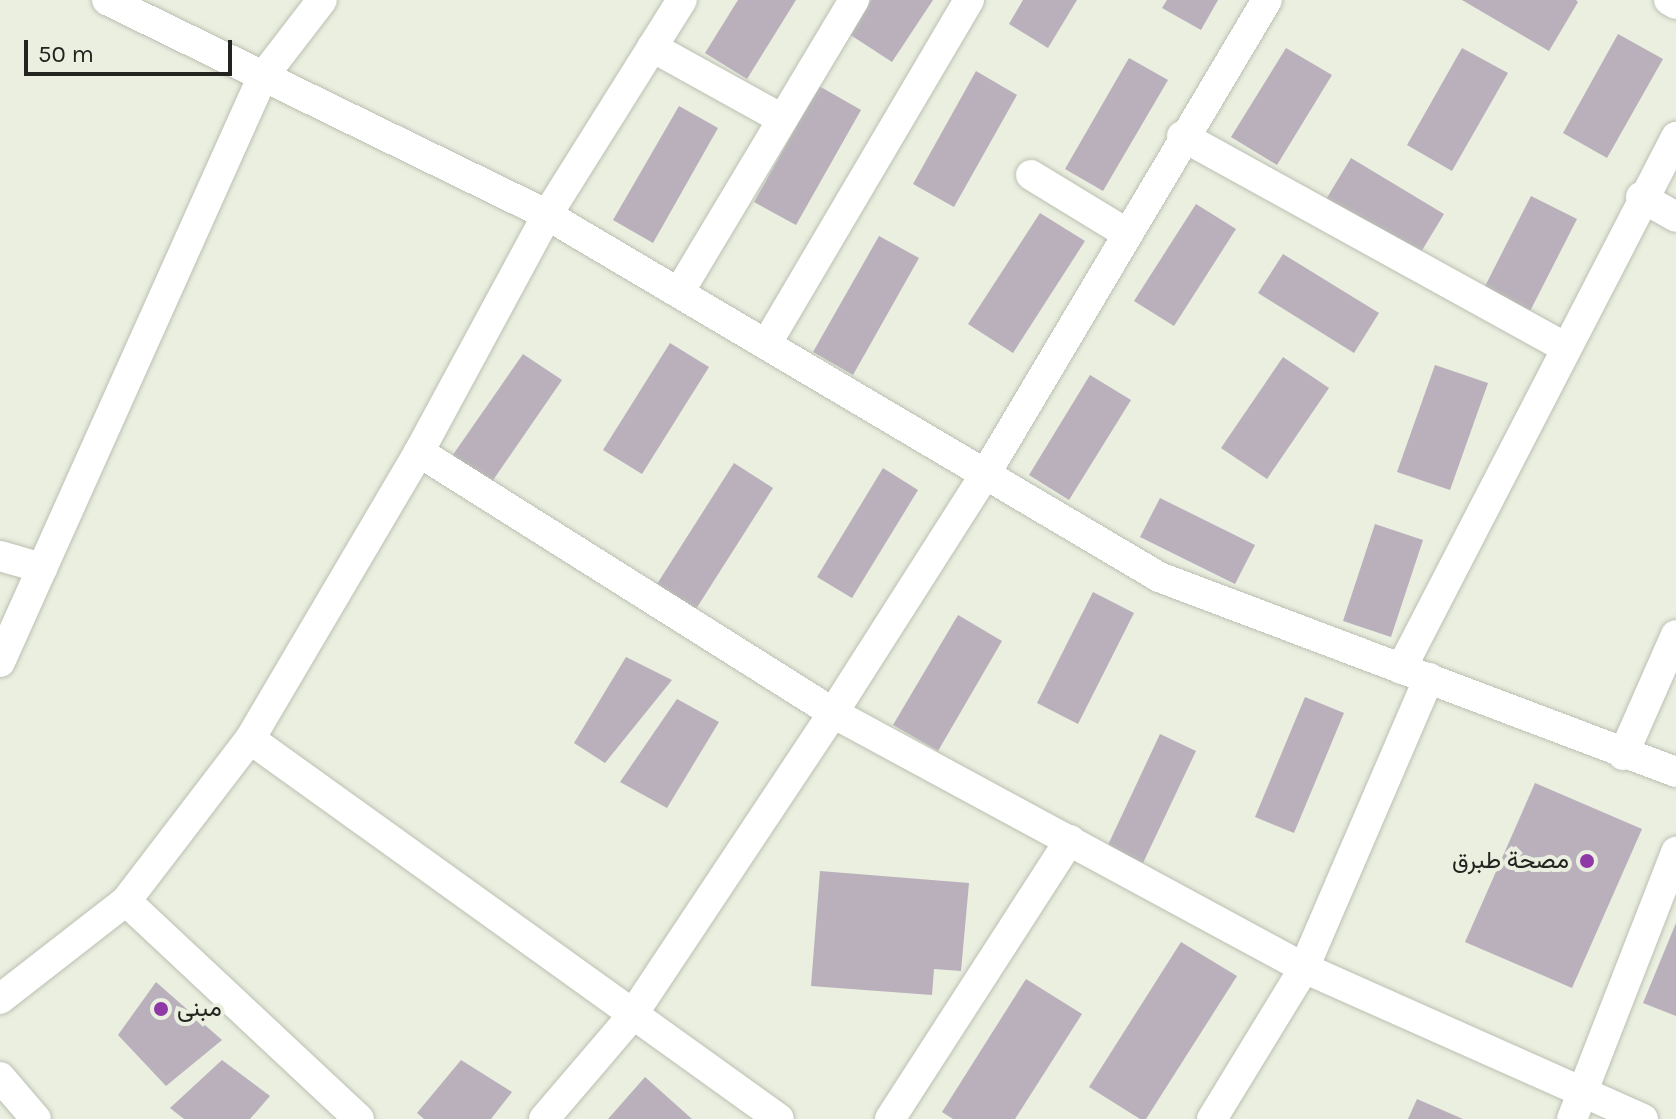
<!DOCTYPE html>
<meta charset="utf-8">
<style>
body{margin:0}
#map{position:relative;width:1676px;height:1119px;overflow:hidden;background:#eaefe0;font-family:Karla,Vazirmatn,sans-serif}
div>[style]{position:absolute}
[style*='--x']{left:calc(var(--x)*1px);top:calc(var(--y)*1px);width:calc(var(--w)*1px);rotate:calc(var(--a)*1deg)}
.building>*{inset:0;background:#b9b0bc}
.roads{filter:drop-shadow(0 0 2px #bbc0b2) drop-shadow(0 0 2px #bbc0b2)}
.street>*{height:30px;margin:-15px;padding:0 15px;transform-origin:15px;border-radius:15px;background:#fff}
.dots>*{width:22px;height:22px;translate:-50% -50%;box-sizing:border-box;border:4px solid #eaefe0;border-radius:50%}
span{translate:-50% -50%;white-space:nowrap;text-align:center;line-height:1.15;-webkit-text-stroke:8px #eaefe0;paint-order:stroke}
.poi-label{font-size:24px;color:#23241f}
.right{translate:-100% -50%;text-align:right}
.left{translate:0 -50%;text-align:left}
.scale{position:absolute;left:24px;top:40px;width:208px;height:36px;box-sizing:border-box;border:4px solid #23241f;border-top:0;padding-left:10px;font-size:24px;line-height:28px;white-space:nowrap;color:#23241f;-webkit-text-stroke:6px #eaefe0;paint-order:stroke}
</style>
<div id="map">
<div class="building">
<div style="clip-path:polygon(738px 0,796px 0,747px 79px,705px 53px)"></div>
<div style="clip-path:polygon(871px 0,933px 0,892px 62px,849px 34px)"></div>
<div style="clip-path:polygon(1023px 0,1077px 0,1048px 48px,1009px 24px)"></div>
<div style="clip-path:polygon(1167px 0,1218px 0,1201px 30px,1162px 8px)"></div>
<div style="clip-path:polygon(1462px 0,1576px 0,1578px 2px,1549px 51px)"></div>
<div style="clip-path:polygon(1618px 34px,1663px 59px,1607px 158px,1563px 133px)"></div>
<div style="clip-path:polygon(1286px 48px,1332px 75px,1277px 165px,1231px 137px)"></div>
<div style="clip-path:polygon(1462px 48px,1508px 73px,1452px 171px,1407px 145px)"></div>
<div style="clip-path:polygon(1129px 58px,1168px 80px,1103px 191px,1065px 169px)"></div>
<div style="clip-path:polygon(976px 71px,1017px 95px,954px 207px,913px 184px)"></div>
<div style="clip-path:polygon(819px 86px,861px 110px,796px 225px,754px 202px)"></div>
<div style="clip-path:polygon(679px 106px,718px 128px,653px 243px,613px 220px)"></div>
<div style="clip-path:polygon(1351px 158px,1444px 214px,1418px 257px,1325px 201px)"></div>
<div style="clip-path:polygon(1531px 196px,1577px 219px,1526px 319px,1480px 296px)"></div>
<div style="clip-path:polygon(1196px 204px,1236px 229px,1174px 326px,1134px 301px)"></div>
<div style="clip-path:polygon(1040px 213px,1085px 241px,1013px 353px,968px 324px)"></div>
<div style="clip-path:polygon(879px 236px,919px 258px,853px 375px,813px 352px)"></div>
<div style="clip-path:polygon(1283px 254px,1379px 313px,1354px 353px,1258px 293px)"></div>
<div style="clip-path:polygon(670px 343px,709px 367px,642px 474px,603px 450px)"></div>
<div style="clip-path:polygon(523px 354px,562px 380px,489px 486px,450px 459px)"></div>
<div style="clip-path:polygon(1283px 357px,1329px 388px,1267px 479px,1221px 448px)"></div>
<div style="clip-path:polygon(1435px 365px,1488px 383px,1450px 490px,1397px 472px)"></div>
<div style="clip-path:polygon(1090px 375px,1131px 400px,1069px 500px,1029px 475px)"></div>
<div style="clip-path:polygon(734px 463px,773px 488px,696px 609px,657px 584px)"></div>
<div style="clip-path:polygon(883px 468px,918px 490px,852px 598px,817px 577px)"></div>
<div style="clip-path:polygon(1160px 498px,1255px 545px,1235px 584px,1140px 537px)"></div>
<div style="clip-path:polygon(1375px 524px,1423px 540px,1391px 637px,1343px 621px)"></div>
<div style="clip-path:polygon(1093px 592px,1134px 613px,1078px 724px,1037px 703px)"></div>
<div style="clip-path:polygon(958px 615px,1002px 641px,938px 751px,893px 725px)"></div>
<div style="clip-path:polygon(626px 657px,672px 680px,605px 763px,574px 743px)"></div>
<div style="clip-path:polygon(1305px 697px,1344px 713px,1294px 833px,1255px 817px)"></div>
<div style="clip-path:polygon(677px 699px,719px 722px,667px 808px,620px 782px)"></div>
<div style="clip-path:polygon(1160px 734px,1196px 751px,1143px 863px,1107px 847px)"></div>
<div style="clip-path:polygon(1535px 783px,1642px 829px,1572px 988px,1465px 942px)"></div>
<div style="clip-path:polygon(820px 871px,969px 883px,961px 971px,934px 969px,932px 995px,811px 986px)"></div>
<div style="clip-path:polygon(1676px 923px,1676px 1016px,1643px 1003px)"></div>
<div style="clip-path:polygon(1181px 942px,1237px 976px,1146px 1119px,1140px 1119px,1089px 1087px)"></div>
<div style="clip-path:polygon(1026px 979px,1082px 1014px,1015px 1119px,953px 1119px,942px 1112px)"></div>
<div style="clip-path:polygon(156px 982px,222px 1040px,166px 1086px,118px 1035px)"></div>
<div style="clip-path:polygon(222px 1060px,270px 1096px,250px 1119px,184px 1119px,170px 1108px)"></div>
<div style="clip-path:polygon(461px 1060px,512px 1092px,491px 1119px,424px 1119px,417px 1113px)"></div>
<div style="clip-path:polygon(645px 1077px,692px 1119px,608px 1119px)"></div>
<div style="clip-path:polygon(1417px 1099px,1463px 1119px,1408px 1119px)"></div>
</div>
<div class="roads">
<div class="street">
<div style="--x:107;--y:0;--w:490;--a:26"></div>
<div style="--x:547;--y:215;--w:711;--a:30.6"></div>
<div style="--x:1159;--y:577;--w:553;--a:20.67"></div>
<div style="--x:1669;--y:0;--w:8;--a:30"></div>
<div style="--x:652;--y:47;--w:149;--a:29"></div>
<div style="--x:1182;--y:136;--w:435;--a:28.9"></div>
<div style="--x:1031;--y:175;--w:111;--a:31.4"></div>
<div style="--x:1641;--y:197;--w:40;--a:29.7"></div>
<div style="--x:681;--y:289;--w:337;--a:-59.1"></div>
<div style="--x:767;--y:343;--w:398;--a:-59.5"></div>
<div style="--x:419;--y:452;--w:489;--a:32.2"></div>
<div style="--x:833;--y:713;--w:536;--a:28.43"></div>
<div style="--x:1304;--y:968;--w:371;--a:24"></div>
<div style="--x:0;--y:556;--w:44;--a:15.9"></div>
<div style="--x:0;--y:662;--w:640;--a:-65.84"></div>
<div style="--x:262;--y:78;--w:98;--a:-52.4"></div>
<div style="--x:1401;--y:669;--w:599;--a:-62.66"></div>
<div style="--x:250;--y:739;--w:651;--a:35.69"></div>
<div style="--x:1623;--y:755;--w:131;--a:-66.2"></div>
<div style="--x:126;--y:901;--w:319;--a:43.1"></div>
<div style="--x:0;--y:999;--w:160;--a:-37.9"></div>
<div style="--x:126;--y:901;--w:204;--a:-52.6"></div>
<div style="--x:250;--y:739;--w:333;--a:-59.5"></div>
<div style="--x:419;--y:452;--w:269;--a:-61.6"></div>
<div style="--x:547;--y:215;--w:254;--a:-57.9"></div>
<div style="--x:0;--y:1077;--w:55;--a:49.4"></div>
<div style="--x:544;--y:1119;--w:134;--a:-49.5"></div>
<div style="--x:631;--y:1017;--w:365;--a:-56.4"></div>
<div style="--x:833;--y:713;--w:285;--a:-57.5"></div>
<div style="--x:986;--y:473;--w:550;--a:-59.29"></div>
<div style="--x:890;--y:1119;--w:332;--a:-57.2"></div>
<div style="--x:1212;--y:1119;--w:177;--a:-58.6"></div>
<div style="--x:1304;--y:968;--w:316;--a:-66.7"></div>
<div style="--x:1572;--y:1119;--w:287;--a:-68.7"></div>
</div>
</div>
<div class="dots">
<div style="left:1587px;top:861px;background:#8e39a6"></div>
<div style="left:161px;top:1009px;background:#8e39a6"></div>
</div>
<div class="poi-label">
<span class="right" style="left:1569px;top:861px">مصحة طبرق</span>
<span class="left" style="left:177px;top:1009px">مبنى</span>
</div>
<div class="scale">50 m</div>
</div>
